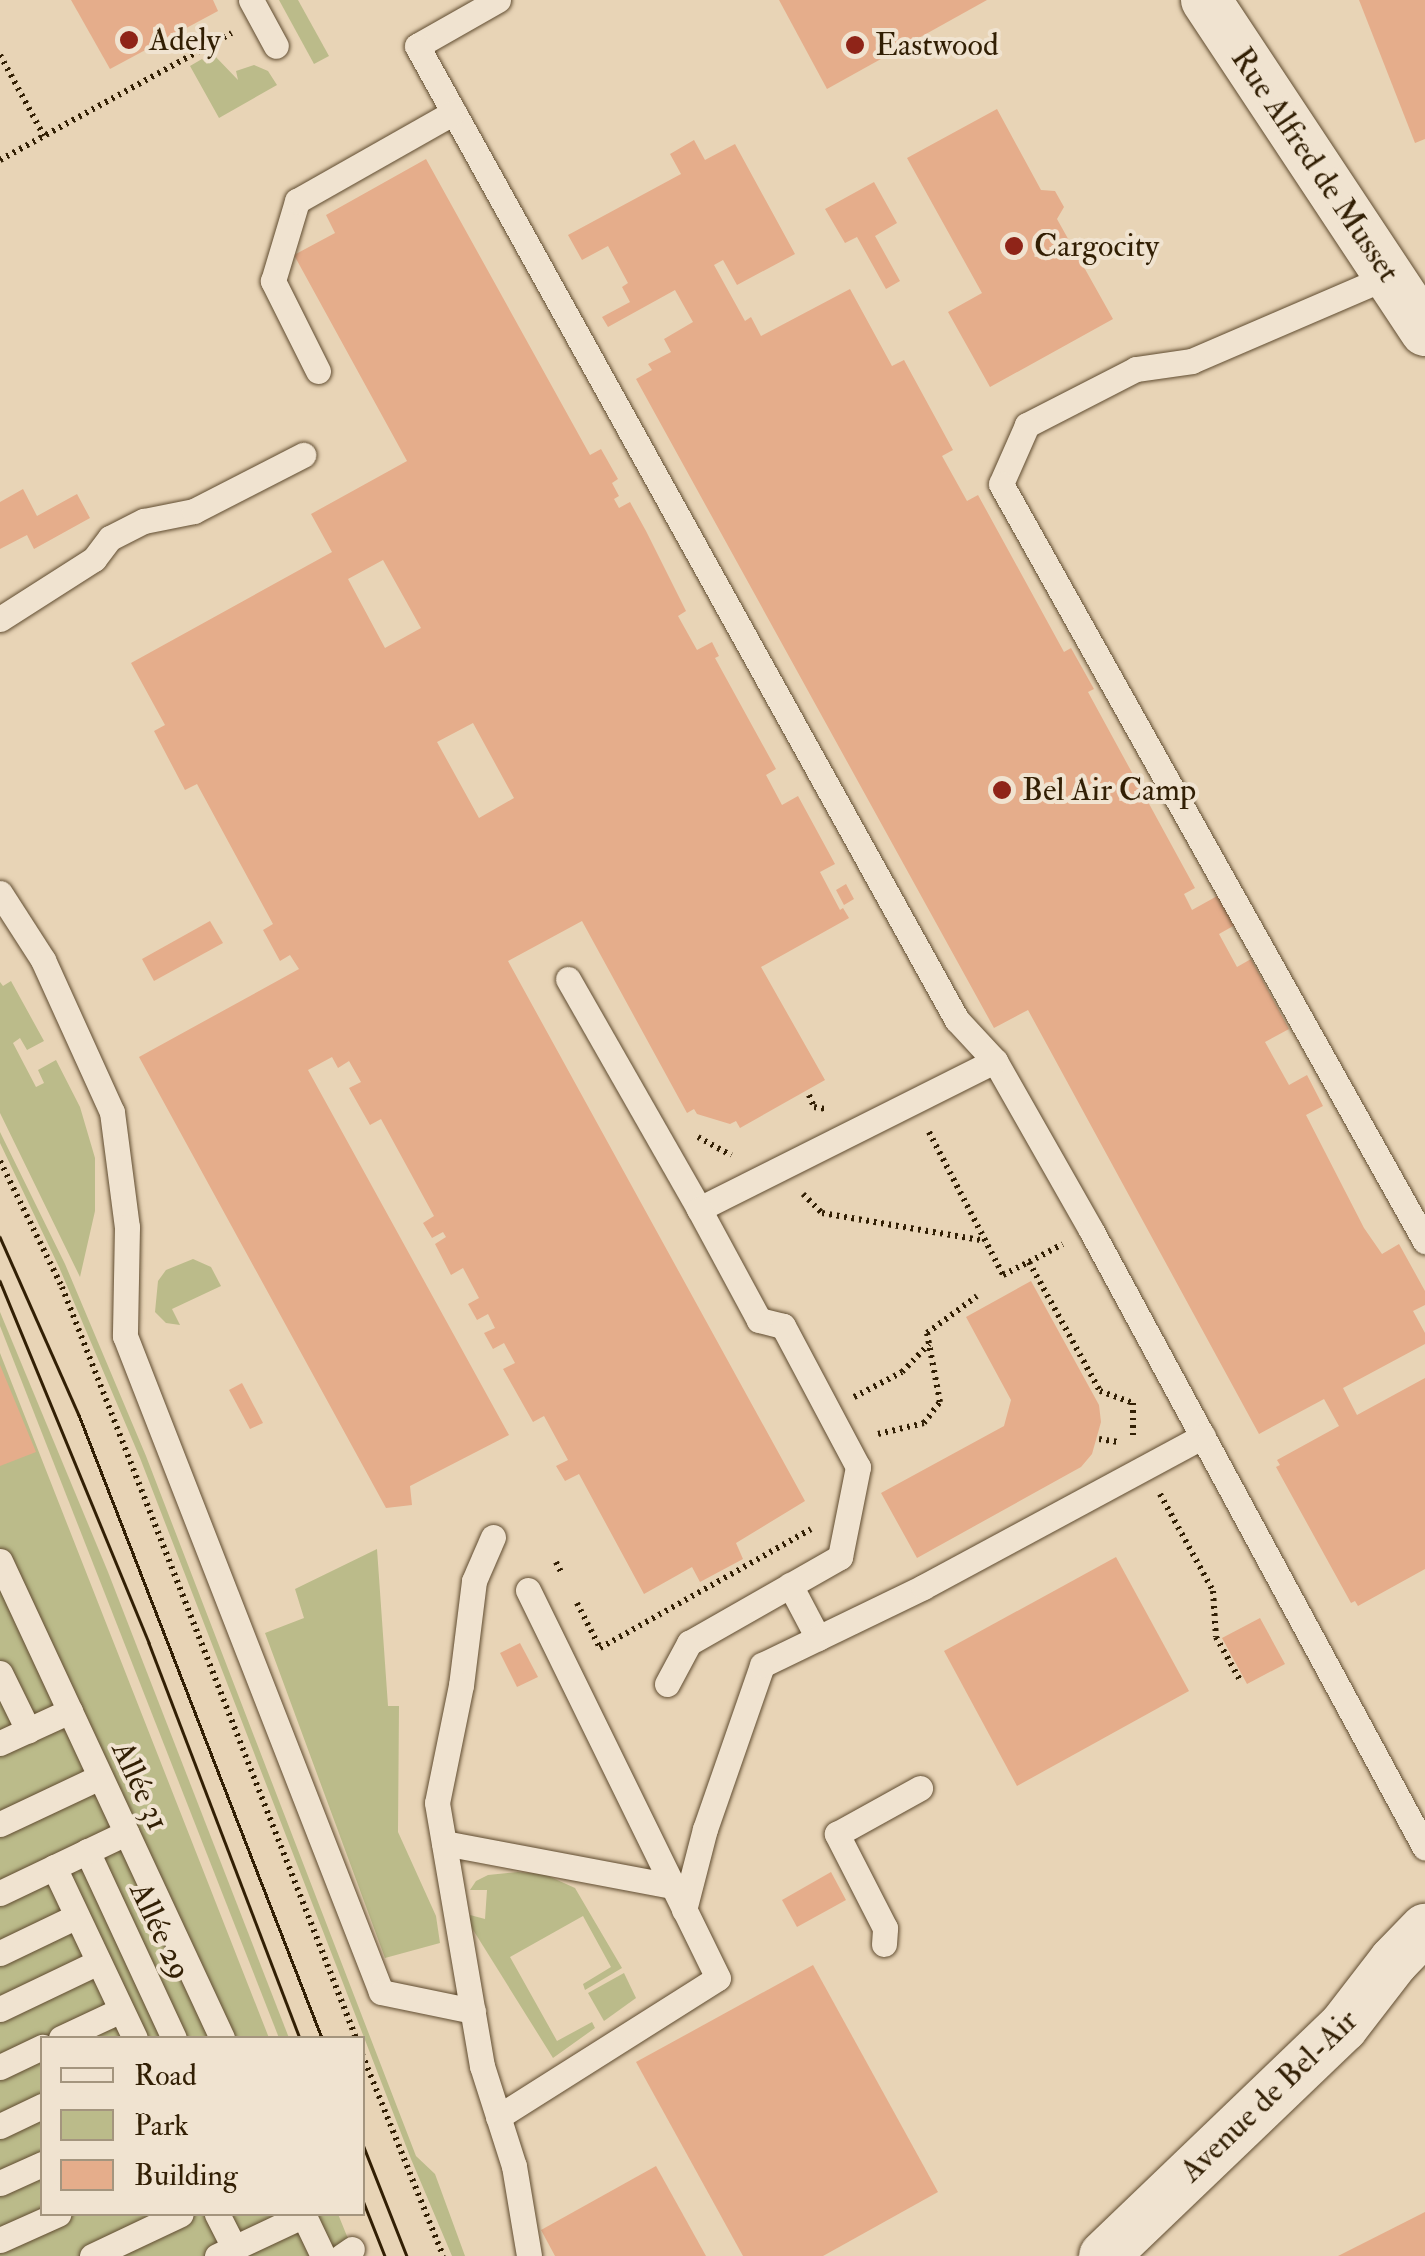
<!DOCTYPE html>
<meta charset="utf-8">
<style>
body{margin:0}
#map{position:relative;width:1425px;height:2256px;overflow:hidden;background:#e8d4b6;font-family:"IM FELL Double Pica",serif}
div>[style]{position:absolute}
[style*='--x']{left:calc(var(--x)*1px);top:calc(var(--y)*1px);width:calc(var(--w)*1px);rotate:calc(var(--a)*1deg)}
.green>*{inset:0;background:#bbbb8a}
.building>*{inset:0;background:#e5ad8b}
.path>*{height:6px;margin-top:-3px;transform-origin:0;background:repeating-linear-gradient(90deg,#321f04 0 2.5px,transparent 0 7.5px)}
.roads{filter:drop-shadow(0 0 2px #604c30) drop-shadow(0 0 2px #604c30)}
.lane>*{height:25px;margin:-12.5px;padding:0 12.5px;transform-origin:12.5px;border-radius:12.5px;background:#f0e3d0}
.street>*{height:50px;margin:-25px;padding:0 25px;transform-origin:25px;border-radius:25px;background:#f0e3d0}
.tram>*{height:2.5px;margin:-1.25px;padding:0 1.25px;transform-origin:1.25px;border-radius:1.25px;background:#321f04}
.dots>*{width:28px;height:28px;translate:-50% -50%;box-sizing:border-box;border:5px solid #f0e3d0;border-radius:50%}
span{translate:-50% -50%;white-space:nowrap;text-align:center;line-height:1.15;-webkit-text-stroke:8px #f0e3d0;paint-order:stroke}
.poi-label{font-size:32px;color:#321f04}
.left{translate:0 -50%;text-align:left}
.street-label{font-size:32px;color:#321f04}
.legend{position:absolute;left:40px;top:2036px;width:325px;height:180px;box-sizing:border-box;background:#f0e3d0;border:2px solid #a4957e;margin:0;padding:12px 18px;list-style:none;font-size:30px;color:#321f04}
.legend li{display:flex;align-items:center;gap:20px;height:50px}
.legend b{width:50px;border:2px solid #a4957e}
</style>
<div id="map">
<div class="green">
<div style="clip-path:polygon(279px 0,298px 0,329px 56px,314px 64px)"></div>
<div style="clip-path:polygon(213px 54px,238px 80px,236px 71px,254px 65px,268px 71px,277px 85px,219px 118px,190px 66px,202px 59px,207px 64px)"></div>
<div style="clip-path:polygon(11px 981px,44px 1041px,27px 1050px,20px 1038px,13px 1043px,36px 1087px,44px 1083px,38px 1070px,56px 1060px,80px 1107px,95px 1158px,95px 1211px,80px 1277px,0 1113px,0 982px,3px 986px)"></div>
<div style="clip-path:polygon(0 1132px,65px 1264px,146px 1456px,416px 2156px,435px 2174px,465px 2256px,452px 2256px,411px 2159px,140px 1458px,59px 1267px,0 1143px)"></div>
<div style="clip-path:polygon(193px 1259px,211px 1267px,221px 1286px,172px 1309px,180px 1325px,166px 1323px,155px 1312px,158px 1281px,166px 1270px)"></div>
<div style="clip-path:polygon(0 1312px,108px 1572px,289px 2038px,279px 2038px,0 1326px)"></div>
<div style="clip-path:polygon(0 1353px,269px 2038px,42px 2038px,42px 2214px,338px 2214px,355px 2256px,0 2256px)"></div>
<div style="clip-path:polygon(377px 1549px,388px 1706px,399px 1706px,398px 1832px,436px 1916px,440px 1943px,385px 1958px,265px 1633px,304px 1618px,295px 1589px)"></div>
<div style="clip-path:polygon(518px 1872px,544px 1874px,575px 1888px,622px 1968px,585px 1990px,583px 1984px,611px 1967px,583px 1916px,510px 1957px,557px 2041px,592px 2022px,595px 2028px,553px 2058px,470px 1925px,470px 1915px,485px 1919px,487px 1890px,470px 1890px,476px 1881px,488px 1875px)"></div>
<div style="clip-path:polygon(624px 1973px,636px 1998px,604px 2021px,588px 1993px)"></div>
</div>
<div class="building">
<div style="clip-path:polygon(71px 0,213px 0,218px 11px,110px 69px)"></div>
<div style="clip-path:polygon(779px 0,987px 0,827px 89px)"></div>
<div style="clip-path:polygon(1359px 0,1425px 0,1425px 139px,1415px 143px)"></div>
<div style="clip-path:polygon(997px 109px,1041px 190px,1055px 191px,1064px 207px,1057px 219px,1113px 319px,990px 387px,948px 312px,982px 293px,907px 158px)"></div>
<div style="clip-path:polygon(694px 140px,705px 160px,735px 144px,795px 254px,737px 285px,723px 260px,714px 265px,745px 321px,751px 317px,761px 336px,850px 289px,892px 366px,904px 360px,953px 450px,942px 456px,967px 501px,978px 495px,1064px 652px,1071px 648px,1094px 689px,1088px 692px,1195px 888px,1184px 894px,1192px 910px,1219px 895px,1235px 925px,1219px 934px,1237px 967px,1251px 959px,1289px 1029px,1265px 1042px,1289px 1085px,1307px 1075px,1323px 1106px,1306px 1115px,1364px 1228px,1382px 1254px,1399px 1244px,1425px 1291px,1425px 1305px,1413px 1311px,1425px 1333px,1425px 1344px,1343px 1388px,1357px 1415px,1425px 1378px,1425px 1569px,1358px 1606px,1355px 1601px,1351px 1603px,1276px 1467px,1280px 1465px,1277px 1460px,1339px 1426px,1324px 1399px,1259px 1434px,1028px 1010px,994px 1028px,636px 379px,652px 370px,648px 364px,671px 352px,664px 339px,693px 322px,675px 290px,608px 327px,602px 317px,630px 302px,622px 287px,628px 283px,608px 246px,582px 260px,568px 235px,681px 174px,670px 154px)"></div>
<div style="clip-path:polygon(evenodd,426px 159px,590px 455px,601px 449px,618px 479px,612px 483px,619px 496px,614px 499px,619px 508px,630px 502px,646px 531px,686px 611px,678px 616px,697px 650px,712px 642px,719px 656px,715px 658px,776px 769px,766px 775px,782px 805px,798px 796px,835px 864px,820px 872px,840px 910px,843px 908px,849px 918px,761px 967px,825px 1080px,740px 1128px,736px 1121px,730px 1124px,697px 1114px,694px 1109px,687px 1113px,582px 921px,508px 961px,805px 1501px,736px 1543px,743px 1559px,700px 1582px,692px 1567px,644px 1594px,579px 1474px,565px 1481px,556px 1466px,568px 1460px,544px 1416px,533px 1422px,503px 1369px,515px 1363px,504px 1343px,493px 1349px,484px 1333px,495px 1328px,488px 1314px,477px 1320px,468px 1304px,479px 1298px,463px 1268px,451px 1275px,435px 1244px,446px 1237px,443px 1232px,432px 1238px,423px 1223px,434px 1216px,381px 1119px,370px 1125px,349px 1088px,361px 1082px,349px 1061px,338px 1068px,332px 1057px,308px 1070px,509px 1435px,410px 1486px,412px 1505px,386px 1508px,139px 1057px,299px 969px,290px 955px,280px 961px,263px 930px,273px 924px,197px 784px,185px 790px,154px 731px,165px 725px,131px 663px,332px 552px,311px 514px,407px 461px,294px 255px,335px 233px,326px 215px,426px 159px,383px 560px,421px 628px,385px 648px,348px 579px,383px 560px,426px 159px,473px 723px,514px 798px,479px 818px,437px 742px,473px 723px)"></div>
<div style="clip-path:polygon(874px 182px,897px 223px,875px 236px,900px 281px,886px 289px,857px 237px,845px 243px,825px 209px)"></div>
<div style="clip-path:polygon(23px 489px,37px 516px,77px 494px,90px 518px,34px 549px,27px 535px,0 549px,0 502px)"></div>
<div style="clip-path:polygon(846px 884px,854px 899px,844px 905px,836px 890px)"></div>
<div style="clip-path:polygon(210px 921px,223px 943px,154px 981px,142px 959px)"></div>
<div style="clip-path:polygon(1031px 1281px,1099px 1405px,1101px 1422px,1092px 1454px,1081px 1467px,917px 1558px,881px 1493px,1004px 1426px,1011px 1400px,966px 1317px)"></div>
<div style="clip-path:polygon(0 1365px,36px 1452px,0 1466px)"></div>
<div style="clip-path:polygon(242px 1383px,263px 1423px,250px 1429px,229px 1390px)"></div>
<div style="clip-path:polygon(1116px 1557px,1189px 1691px,1017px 1786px,944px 1651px)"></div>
<div style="clip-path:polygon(1260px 1618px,1285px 1664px,1247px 1684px,1222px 1638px)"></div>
<div style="clip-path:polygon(520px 1643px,538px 1677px,517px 1687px,500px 1653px)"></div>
<div style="clip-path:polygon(831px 1872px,846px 1900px,797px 1927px,782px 1900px)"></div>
<div style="clip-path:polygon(813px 1965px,938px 2192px,823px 2256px,743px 2256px,636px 2062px)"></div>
<div style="clip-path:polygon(656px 2166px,706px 2256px,555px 2256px,541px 2230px)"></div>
<div style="clip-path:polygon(1425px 2212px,1425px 2256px,1338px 2256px)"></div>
</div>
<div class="path">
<div style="--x:0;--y:55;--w:92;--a:61.5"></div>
<div style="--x:0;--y:160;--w:264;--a:-28.7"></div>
<div style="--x:809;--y:1095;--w:13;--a:67"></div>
<div style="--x:814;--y:1107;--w:11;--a:10"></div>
<div style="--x:929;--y:1132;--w:161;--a:62.6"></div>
<div style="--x:1003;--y:1275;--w:29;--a:-27"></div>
<div style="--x:1029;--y:1262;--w:147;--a:61.2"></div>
<div style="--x:1100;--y:1391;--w:35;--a:20"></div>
<div style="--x:1133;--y:1403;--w:35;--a:90"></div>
<div style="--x:698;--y:1137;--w:38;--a:29"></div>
<div style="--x:0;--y:1161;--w:140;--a:63.8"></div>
<div style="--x:62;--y:1287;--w:806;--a:68.62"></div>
<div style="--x:803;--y:1194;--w:27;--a:45"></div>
<div style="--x:822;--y:1213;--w:165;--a:9.7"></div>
<div style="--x:1029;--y:1262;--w:38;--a:-28"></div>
<div style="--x:854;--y:1397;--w:54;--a:-27.5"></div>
<div style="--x:902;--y:1372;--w:39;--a:-46"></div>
<div style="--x:878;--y:1434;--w:47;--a:-13.4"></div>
<div style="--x:924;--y:1423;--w:26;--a:-53"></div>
<div style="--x:940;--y:1402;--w:70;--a:-100.7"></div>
<div style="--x:927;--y:1333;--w:62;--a:-36.5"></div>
<div style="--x:1099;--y:1439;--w:18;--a:9"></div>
<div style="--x:1160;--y:1494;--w:111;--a:61.3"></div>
<div style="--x:1213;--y:1591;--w:46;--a:86.3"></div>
<div style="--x:1216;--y:1637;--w:51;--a:60.9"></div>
<div style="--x:556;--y:1562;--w:13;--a:63"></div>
<div style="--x:577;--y:1603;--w:51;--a:62.9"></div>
<div style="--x:600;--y:1648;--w:242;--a:-29.4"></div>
<div style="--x:362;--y:2054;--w:218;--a:68.1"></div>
</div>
<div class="roads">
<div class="lane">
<div style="--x:251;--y:0;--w:52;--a:61.5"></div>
<div style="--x:498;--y:0;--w:93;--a:150.4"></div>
<div style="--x:417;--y:46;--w:1114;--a:61"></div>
<div style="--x:957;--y:1020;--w:56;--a:47.2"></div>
<div style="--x:995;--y:1061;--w:194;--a:60.4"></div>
<div style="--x:1091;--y:1230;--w:702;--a:61.61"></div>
<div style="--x:1389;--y:276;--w:215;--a:156.7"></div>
<div style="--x:1192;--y:361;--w:57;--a:171.9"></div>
<div style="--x:1136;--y:369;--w:123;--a:152.8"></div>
<div style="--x:1027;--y:425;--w:64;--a:113.8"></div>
<div style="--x:1001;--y:484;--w:868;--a:60.75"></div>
<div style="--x:318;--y:371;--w:101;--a:-116.6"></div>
<div style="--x:273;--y:281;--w:84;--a:-73.3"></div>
<div style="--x:297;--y:201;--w:180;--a:-29.5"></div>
<div style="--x:0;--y:619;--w:112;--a:-32.6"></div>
<div style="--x:94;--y:559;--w:26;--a:-53"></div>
<div style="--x:110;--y:538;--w:38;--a:-27"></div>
<div style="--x:144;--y:521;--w:51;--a:-11.3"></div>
<div style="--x:194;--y:511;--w:123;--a:-27.2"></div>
<div style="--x:0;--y:893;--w:80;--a:57.3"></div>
<div style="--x:43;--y:960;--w:167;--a:65.6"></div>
<div style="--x:112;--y:1112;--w:116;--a:82.6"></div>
<div style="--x:127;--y:1227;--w:109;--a:91.1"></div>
<div style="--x:125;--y:1336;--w:704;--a:68.68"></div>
<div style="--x:381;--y:1992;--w:94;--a:11.7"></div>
<div style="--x:568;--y:979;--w:265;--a:60.3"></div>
<div style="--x:699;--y:1209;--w:331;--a:-26.6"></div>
<div style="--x:493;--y:1537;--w:48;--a:113.4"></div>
<div style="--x:474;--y:1581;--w:105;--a:97.1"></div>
<div style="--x:461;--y:1685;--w:120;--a:101.5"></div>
<div style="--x:437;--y:1803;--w:267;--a:80.3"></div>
<div style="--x:482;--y:2066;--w:105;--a:72.3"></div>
<div style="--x:514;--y:2166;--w:91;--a:80.5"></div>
<div style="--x:0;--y:1561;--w:526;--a:65.04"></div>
<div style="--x:790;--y:1585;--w:60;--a:62.2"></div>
<div style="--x:0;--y:1673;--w:64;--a:63.8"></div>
<div style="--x:667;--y:1684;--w:47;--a:-61.8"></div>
<div style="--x:689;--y:1643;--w:174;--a:-29.7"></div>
<div style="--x:840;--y:1557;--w:92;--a:-78.7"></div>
<div style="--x:858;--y:1467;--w:160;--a:-118"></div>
<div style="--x:783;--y:1326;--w:25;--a:-166"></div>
<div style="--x:759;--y:1320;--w:126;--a:-118.4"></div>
<div style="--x:0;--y:1743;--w:77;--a:-24.6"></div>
<div style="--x:0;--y:1824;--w:110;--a:-25.2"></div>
<div style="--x:444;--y:1843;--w:232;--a:10.7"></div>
<div style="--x:87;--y:1851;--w:206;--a:65.1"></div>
<div style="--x:54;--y:1867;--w:189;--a:64.7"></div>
<div style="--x:0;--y:1893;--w:140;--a:-25.5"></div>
<div style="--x:684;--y:1910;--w:84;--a:-75.5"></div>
<div style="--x:705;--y:1829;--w:174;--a:-70.8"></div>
<div style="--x:762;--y:1665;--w:179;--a:-25.8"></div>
<div style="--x:923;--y:1587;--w:318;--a:-28.3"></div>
<div style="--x:884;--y:1944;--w:16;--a:-86"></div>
<div style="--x:885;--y:1928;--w:106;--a:-117.1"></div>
<div style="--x:837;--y:1834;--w:95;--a:-29"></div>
<div style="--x:0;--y:1953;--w:85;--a:-25.7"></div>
<div style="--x:0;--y:2009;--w:109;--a:-25.6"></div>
<div style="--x:61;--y:2038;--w:66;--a:-25"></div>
<div style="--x:0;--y:2067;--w:47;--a:-25.5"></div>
<div style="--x:498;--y:2117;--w:260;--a:-32.3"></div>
<div style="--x:718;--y:1978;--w:432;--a:-116.1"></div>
<div style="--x:0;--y:2126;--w:47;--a:-25.5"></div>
<div style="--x:0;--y:2183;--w:46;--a:-24.3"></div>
<div style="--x:217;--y:2214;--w:38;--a:63"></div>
<div style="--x:303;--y:2214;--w:47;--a:64.5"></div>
<div style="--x:0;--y:2240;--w:64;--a:-24.1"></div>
<div style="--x:92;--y:2256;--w:98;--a:-25.3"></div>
<div style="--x:217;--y:2256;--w:96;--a:-25.2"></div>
<div style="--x:342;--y:2256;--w:12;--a:-35"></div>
</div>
<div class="street">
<div style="--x:1206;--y:0;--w:397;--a:56.5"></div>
<div style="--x:1104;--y:2256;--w:331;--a:-43.8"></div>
<div style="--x:1343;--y:2027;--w:83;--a:-52.3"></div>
<div style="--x:1394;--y:1961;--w:45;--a:-45.9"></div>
</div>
</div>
<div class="tram">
<div style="--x:0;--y:1237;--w:195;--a:66.1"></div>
<div style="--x:79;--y:1415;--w:669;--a:68.69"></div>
<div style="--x:0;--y:1281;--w:391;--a:67.6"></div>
<div style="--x:149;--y:1643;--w:423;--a:69.1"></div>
<div style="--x:362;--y:2142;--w:123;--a:68.5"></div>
<div style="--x:362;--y:2198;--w:62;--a:68.4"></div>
</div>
<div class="dots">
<div style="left:129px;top:40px;background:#8f2418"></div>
<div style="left:855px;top:45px;background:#8f2418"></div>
<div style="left:1014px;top:246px;background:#8f2418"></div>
<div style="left:1002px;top:790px;background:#8f2418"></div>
</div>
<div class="poi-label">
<span class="left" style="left:149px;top:40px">Adely</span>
<span class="left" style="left:875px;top:45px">Eastwood</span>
<span class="left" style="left:1034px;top:246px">Cargocity</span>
<span class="left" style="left:1022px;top:790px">Bel Air Camp</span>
</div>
<div class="street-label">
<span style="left:1315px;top:165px;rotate:56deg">Rue Alfred de Musset</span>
<span style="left:140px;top:1786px;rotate:65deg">Allée 31</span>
<span style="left:160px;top:1931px;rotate:65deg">Allée 29</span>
<span style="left:1269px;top:2096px;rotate:-44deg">Avenue de Bel-Air</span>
</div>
<ul class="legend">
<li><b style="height:12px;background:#f0e3d0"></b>Road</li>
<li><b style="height:28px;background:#bbbb8a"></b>Park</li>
<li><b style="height:28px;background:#e5ad8b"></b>Building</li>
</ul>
</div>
